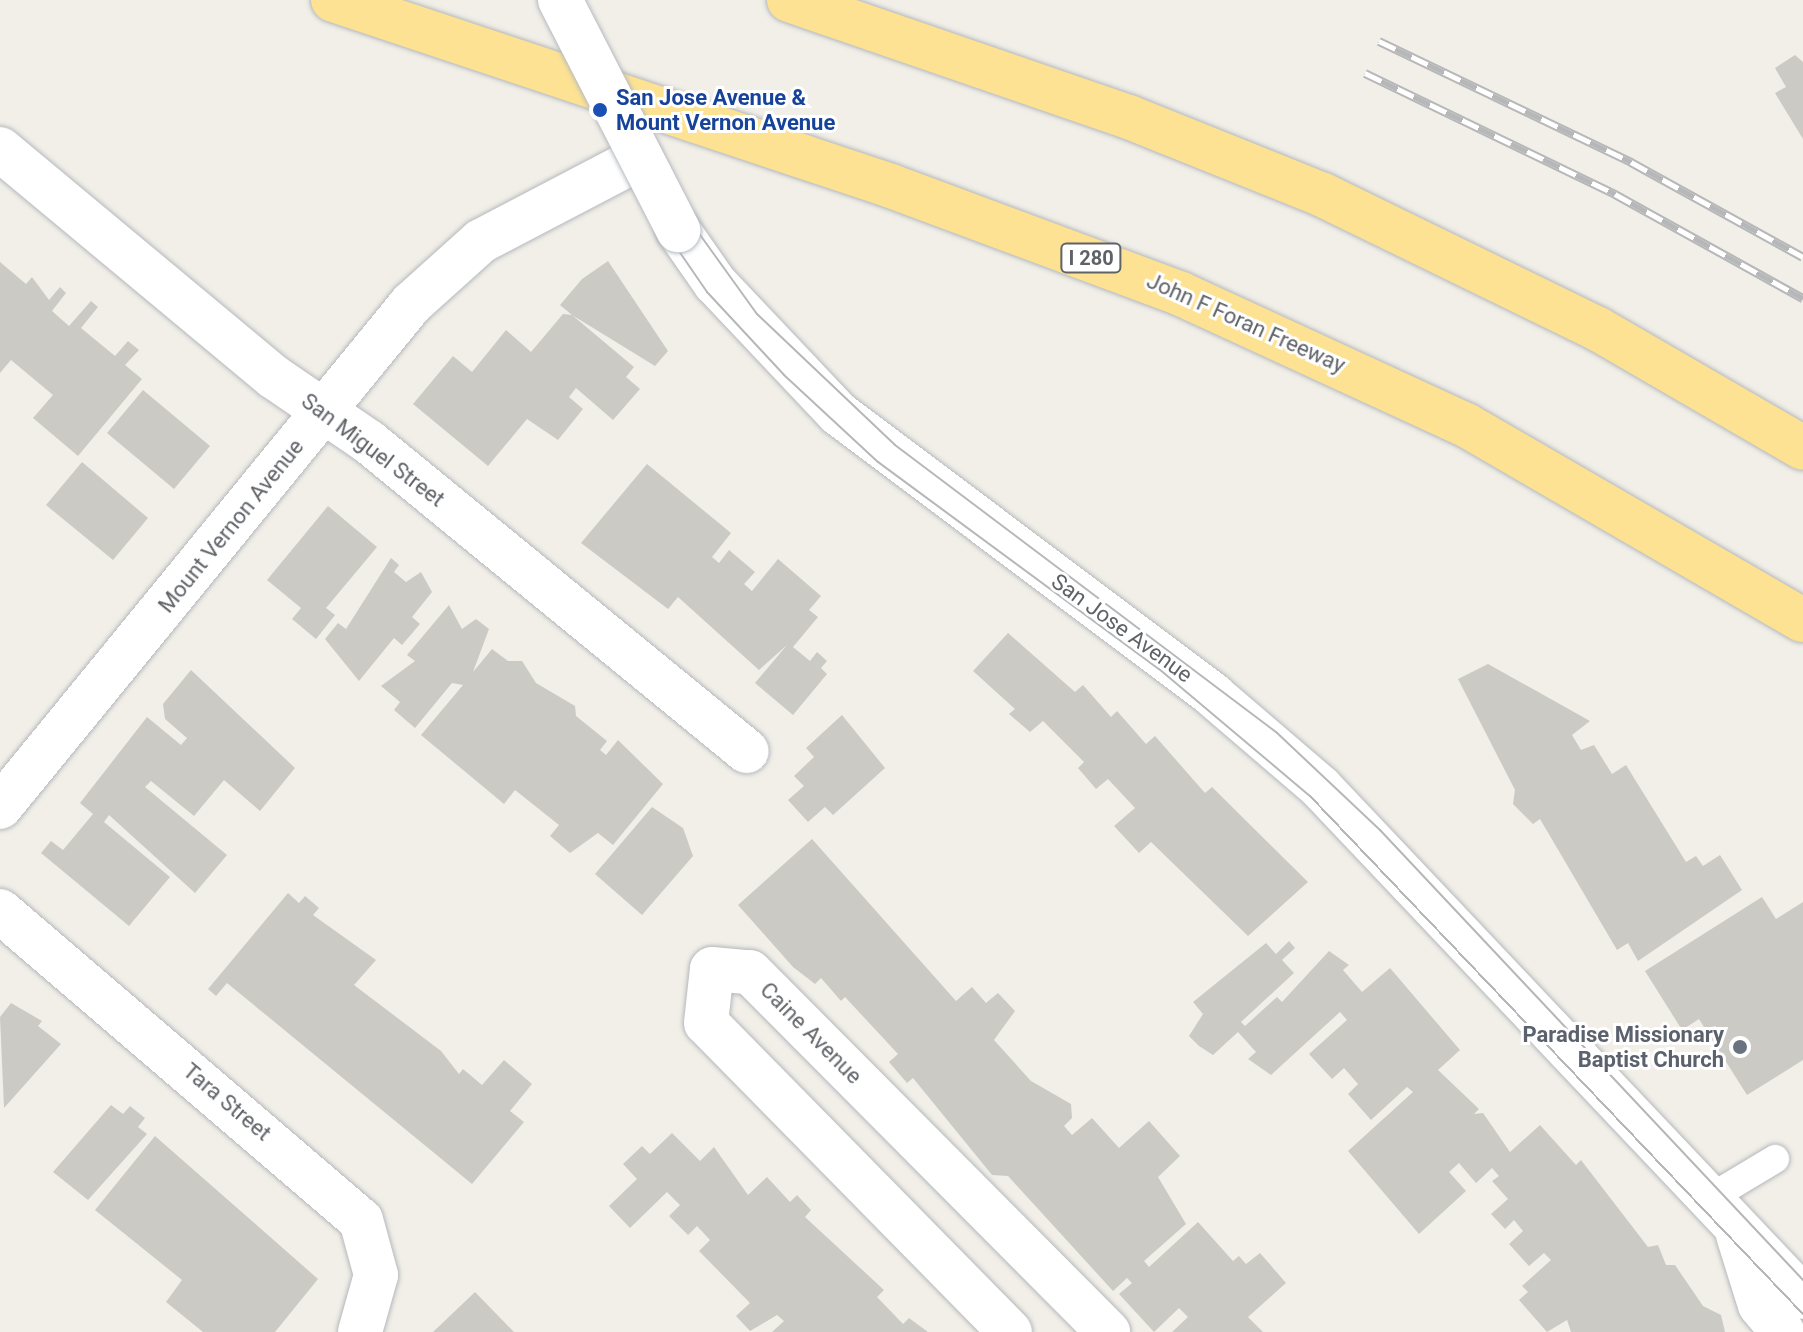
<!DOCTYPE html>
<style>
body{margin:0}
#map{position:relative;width:1803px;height:1332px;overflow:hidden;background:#f1efe8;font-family:Roboto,sans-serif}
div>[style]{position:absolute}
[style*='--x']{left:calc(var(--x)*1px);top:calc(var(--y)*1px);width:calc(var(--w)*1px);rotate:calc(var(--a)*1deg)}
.building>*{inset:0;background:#cccac5}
.roads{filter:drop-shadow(0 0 2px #b5b8bc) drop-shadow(0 0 2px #b5b8bc)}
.lane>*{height:28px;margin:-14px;padding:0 14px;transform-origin:14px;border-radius:14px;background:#fff}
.street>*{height:44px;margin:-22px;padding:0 22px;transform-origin:22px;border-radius:22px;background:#fff}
.secondary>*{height:44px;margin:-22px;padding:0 22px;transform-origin:22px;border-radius:22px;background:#fff}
.highway>*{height:44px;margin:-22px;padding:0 22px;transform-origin:22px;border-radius:22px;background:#fde293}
.tram>*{height:2px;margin:-1px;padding:0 1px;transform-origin:1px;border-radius:1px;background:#b6b7b8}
.rail>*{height:9px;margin-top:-4.5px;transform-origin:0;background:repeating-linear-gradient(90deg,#fff 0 18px,#b6b7b8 0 36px);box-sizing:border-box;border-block:2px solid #b6b7b8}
.bridges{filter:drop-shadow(0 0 2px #b6babf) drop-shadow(0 0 2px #b6babf)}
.secondary-bridge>*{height:44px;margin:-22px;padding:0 22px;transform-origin:22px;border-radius:22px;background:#fff}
.dots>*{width:22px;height:22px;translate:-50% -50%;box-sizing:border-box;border:4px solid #fff;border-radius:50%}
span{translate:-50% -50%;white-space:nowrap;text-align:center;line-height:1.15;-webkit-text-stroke:6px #fff;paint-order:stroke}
.shield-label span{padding:2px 6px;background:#fff;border:2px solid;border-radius:6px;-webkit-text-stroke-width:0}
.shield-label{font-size:20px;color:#5f6368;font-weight:700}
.transit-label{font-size:22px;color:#164399;font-weight:700}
.left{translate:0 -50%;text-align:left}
.street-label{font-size:22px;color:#5f6368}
.worship-label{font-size:22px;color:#5b616d;font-weight:700}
.right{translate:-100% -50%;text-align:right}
</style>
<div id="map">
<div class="building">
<div style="clip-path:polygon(1795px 55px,1803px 62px,1803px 139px,1775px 93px,1786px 87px,1775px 68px)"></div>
<div style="clip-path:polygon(608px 261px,668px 351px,655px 366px,572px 315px,634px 367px,626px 377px,640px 389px,613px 420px,576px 388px,569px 397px,583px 409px,558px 440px,527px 419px,488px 466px,413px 404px,453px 356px,472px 372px,506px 330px,531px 352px,563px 314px,572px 315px,560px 305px,582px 279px)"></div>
<div style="clip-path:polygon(0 262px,26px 284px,32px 277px,49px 300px,60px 287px,66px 293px,52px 311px,69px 326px,91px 301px,98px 307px,81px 328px,115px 356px,128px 341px,139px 350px,125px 365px,142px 379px,78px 456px,33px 418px,53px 395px,11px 360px,0 373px)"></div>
<div style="clip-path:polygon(143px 390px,210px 446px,174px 489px,107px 433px)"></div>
<div style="clip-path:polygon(82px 462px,148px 518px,113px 560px,46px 505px)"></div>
<div style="clip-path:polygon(647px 464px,731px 533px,712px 557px,719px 563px,729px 550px,755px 572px,744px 584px,752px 591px,778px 559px,821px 596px,809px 610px,818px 617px,793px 647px,810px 661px,817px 652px,827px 661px,821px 668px,827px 674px,793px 715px,755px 683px,787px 645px,759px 670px,678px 597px,668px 609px,581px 543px)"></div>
<div style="clip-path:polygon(328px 506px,377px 547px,326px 608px,335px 615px,316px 639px,292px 619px,301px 608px,267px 580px)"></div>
<div style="clip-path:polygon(391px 558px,399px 565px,394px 572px,406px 582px,421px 572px,432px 592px,412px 617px,420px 624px,402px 645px,394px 638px,359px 681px,325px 639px,338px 623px,346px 629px)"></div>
<div style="clip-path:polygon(449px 605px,462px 629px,476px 619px,489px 629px,473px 672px,492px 649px,508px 661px,522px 661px,536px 683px,575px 706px,576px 716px,607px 741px,600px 750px,606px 755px,618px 740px,663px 784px,613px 845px,598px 833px,570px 853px,550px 836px,559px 825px,515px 790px,504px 804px,421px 735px,463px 685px,452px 683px,415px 728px,394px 710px,400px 702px,381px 686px,415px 661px,407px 655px)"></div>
<div style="clip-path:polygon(1008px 633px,1075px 692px,1083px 685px,1111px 717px,1117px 711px,1146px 744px,1155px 736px,1205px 793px,1212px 787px,1308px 882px,1248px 936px,1151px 842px,1139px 853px,1114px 826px,1135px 808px,1108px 779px,1096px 789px,1078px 768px,1084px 762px,1043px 721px,1030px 732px,1009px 714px,1015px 709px,973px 671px)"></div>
<div style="clip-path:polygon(1488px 664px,1590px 721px,1572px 735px,1581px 750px,1594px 745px,1612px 774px,1626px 765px,1686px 862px,1696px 856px,1703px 866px,1720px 855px,1742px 890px,1638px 961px,1628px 943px,1617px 950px,1540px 819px,1533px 824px,1513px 804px,1515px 790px,1458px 679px)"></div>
<div style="clip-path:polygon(191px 670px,295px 768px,260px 811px,224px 780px,194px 816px,151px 781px,145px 787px,227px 855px,195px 893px,109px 815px,104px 822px,170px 877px,129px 926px,41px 853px,51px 841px,63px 850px,93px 814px,80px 803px,147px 717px,181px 745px,187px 738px,165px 719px,163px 704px)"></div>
<div style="clip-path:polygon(842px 715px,885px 768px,833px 815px,825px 807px,808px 822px,788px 800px,804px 786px,794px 776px,814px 757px,806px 748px)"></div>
<div style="clip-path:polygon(652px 807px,683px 828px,693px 856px,642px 915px,595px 874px)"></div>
<div style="clip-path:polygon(812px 839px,956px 1001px,972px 987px,986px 1003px,998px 993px,1015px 1011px,994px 1040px,1031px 1081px,1071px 1104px,1072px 1118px,1064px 1126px,1072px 1135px,1092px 1118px,1119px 1148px,1149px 1121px,1180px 1156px,1158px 1177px,1186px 1224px,1144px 1261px,1149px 1267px,1198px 1222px,1233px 1261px,1239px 1256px,1246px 1264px,1260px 1253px,1286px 1283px,1248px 1317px,1263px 1332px,1172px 1332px,1188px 1317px,1179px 1308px,1154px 1332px,1119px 1294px,1132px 1283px,1127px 1278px,1113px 1291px,1008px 1176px,992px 1175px,913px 1078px,907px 1083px,889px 1062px,898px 1054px,845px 997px,841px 1001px,821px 978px,815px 984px,793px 967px,738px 905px)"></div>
<div style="clip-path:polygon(288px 893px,299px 903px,305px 896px,319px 908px,313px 915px,376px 960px,354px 985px,441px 1051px,459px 1074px,463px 1069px,482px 1085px,504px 1060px,532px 1084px,510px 1111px,524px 1122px,472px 1184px,227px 983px,216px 996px,208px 989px)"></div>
<div style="clip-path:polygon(1762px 897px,1776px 919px,1803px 902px,1803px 1060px,1747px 1095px,1699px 1019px,1682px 1030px,1645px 971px)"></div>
<div style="clip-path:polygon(1289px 941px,1295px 948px,1282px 960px,1294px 973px,1241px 1022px,1245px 1026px,1277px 997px,1282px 1002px,1329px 951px,1349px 965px,1343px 970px,1362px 992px,1390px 968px,1460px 1050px,1438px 1070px,1479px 1109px,1474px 1114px,1483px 1113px,1510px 1152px,1540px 1125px,1576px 1165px,1581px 1160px,1648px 1247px,1658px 1245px,1666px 1265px,1675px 1265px,1703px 1306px,1721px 1315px,1725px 1332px,1571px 1332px,1567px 1320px,1547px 1332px,1519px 1300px,1528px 1292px,1522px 1286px,1551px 1260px,1544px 1253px,1529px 1266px,1509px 1244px,1523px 1231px,1514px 1220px,1505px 1229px,1491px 1214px,1508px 1199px,1492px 1181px,1499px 1176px,1492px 1168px,1476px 1183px,1459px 1163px,1449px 1172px,1466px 1191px,1419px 1234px,1348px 1151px,1413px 1092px,1407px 1087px,1371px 1120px,1348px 1094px,1358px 1084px,1344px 1068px,1332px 1079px,1309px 1054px,1347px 1020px,1340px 1012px,1271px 1075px,1248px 1059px,1256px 1052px,1238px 1032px,1213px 1055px,1199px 1046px,1189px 1036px,1203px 1014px,1193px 1002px,1266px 943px,1276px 954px)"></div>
<div style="clip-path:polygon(11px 1003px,42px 1021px,38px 1026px,61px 1044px,4px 1108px,0 1017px)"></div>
<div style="clip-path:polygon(111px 1105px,123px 1114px,130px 1106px,145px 1118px,138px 1127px,147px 1134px,88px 1200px,53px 1172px)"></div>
<div style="clip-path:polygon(672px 1133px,700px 1161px,714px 1147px,748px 1195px,767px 1177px,790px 1202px,797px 1195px,811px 1210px,805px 1217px,884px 1290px,877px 1297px,903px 1324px,909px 1318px,928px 1332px,772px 1332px,784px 1321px,777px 1315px,750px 1331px,736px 1316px,750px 1303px,699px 1251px,710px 1240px,697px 1226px,688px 1235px,669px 1216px,680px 1205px,667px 1192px,630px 1228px,609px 1206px,637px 1179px,623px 1164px,642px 1146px,650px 1154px)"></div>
<div style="clip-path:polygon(155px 1136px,318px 1279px,275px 1332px,203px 1332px,166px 1302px,182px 1280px,95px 1210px)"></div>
<div style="clip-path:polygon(475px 1292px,514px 1332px,433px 1332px)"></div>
</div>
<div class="roads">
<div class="lane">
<div style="--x:1710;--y:1198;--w:76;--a:-31"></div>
</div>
<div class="street">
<div style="--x:0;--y:149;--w:356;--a:39.8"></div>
<div style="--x:274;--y:377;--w:115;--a:34.4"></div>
<div style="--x:369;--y:442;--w:488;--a:39.3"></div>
<div style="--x:0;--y:807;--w:650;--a:-50.75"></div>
<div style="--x:411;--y:304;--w:94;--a:-42"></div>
<div style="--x:481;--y:241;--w:177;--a:-27.6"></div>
<div style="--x:0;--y:911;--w:475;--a:40.6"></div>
<div style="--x:361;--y:1220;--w:57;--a:74.7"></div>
<div style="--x:376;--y:1275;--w:59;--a:105.7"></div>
<div style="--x:1010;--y:1332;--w:433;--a:-134.5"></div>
<div style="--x:706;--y:1023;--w:54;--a:-83.7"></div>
<div style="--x:712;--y:969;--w:38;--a:5"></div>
<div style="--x:750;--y:972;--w:508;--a:45.16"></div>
</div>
<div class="secondary">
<div style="--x:678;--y:230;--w:65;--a:55.1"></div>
<div style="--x:715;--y:283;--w:180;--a:46.6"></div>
<div style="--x:839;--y:414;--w:469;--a:36.9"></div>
<div style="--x:1214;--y:696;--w:140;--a:40.6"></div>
<div style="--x:1320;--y:787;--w:702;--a:46.56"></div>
<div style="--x:1738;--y:1235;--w:73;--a:72.6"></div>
<div style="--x:1760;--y:1305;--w:35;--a:50"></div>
</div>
<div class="highway">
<div style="--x:333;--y:0;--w:588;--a:18.43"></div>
<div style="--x:891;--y:186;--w:309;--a:20.4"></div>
<div style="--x:1181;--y:294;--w:314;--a:24.7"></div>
<div style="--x:1466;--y:425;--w:389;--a:30.1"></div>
<div style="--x:789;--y:0;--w:360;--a:19"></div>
<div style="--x:1129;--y:117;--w:209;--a:21.9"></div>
<div style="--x:1323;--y:195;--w:306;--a:26"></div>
<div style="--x:1598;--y:329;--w:237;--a:30.1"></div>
</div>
</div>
<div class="tram">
<div style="--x:546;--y:0;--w:253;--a:62.9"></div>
<div style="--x:661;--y:225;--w:81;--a:55.5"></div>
<div style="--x:707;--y:292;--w:113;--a:47.1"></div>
<div style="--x:784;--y:375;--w:128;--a:42.8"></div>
<div style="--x:878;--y:462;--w:349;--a:36.4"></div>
<div style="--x:1159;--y:669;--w:197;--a:40.1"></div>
<div style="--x:1310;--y:796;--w:715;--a:46.42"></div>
<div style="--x:573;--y:0;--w:216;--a:63.3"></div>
<div style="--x:670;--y:193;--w:149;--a:54.3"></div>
<div style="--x:757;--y:314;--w:190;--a:43.5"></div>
<div style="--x:895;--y:445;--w:477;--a:37"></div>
<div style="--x:1276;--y:732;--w:143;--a:43.3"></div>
<div style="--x:1380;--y:830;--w:618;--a:46.77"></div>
</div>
<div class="rail">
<div style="--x:1379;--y:41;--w:280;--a:25.6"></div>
<div style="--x:1631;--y:162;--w:196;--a:28.9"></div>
<div style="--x:1365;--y:73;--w:278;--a:25.8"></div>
<div style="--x:1615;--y:194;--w:215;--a:29"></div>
</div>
<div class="bridges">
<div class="secondary-bridge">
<div style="--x:560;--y:0;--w:259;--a:62.8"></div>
</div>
</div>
<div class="dots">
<div style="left:600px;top:110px;background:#1a4fb4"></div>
<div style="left:1740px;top:1047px;background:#6b7280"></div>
</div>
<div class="shield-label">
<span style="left:1091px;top:258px">I 280</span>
</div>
<div class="transit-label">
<span class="left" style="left:616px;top:110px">San Jose Avenue &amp;<br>Mount Vernon Avenue</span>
</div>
<div class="street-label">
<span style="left:1246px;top:323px;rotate:24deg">John F Foran Freeway</span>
<span style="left:373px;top:450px;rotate:37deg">San Miguel Street</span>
<span style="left:231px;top:526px;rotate:-51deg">Mount Vernon Avenue</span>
<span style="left:1122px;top:628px;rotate:36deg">San Jose Avenue</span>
<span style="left:811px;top:1033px;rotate:45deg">Caine Avenue</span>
<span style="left:227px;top:1102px;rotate:40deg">Tara Street</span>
</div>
<div class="worship-label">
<span class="right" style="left:1724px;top:1047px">Paradise Missionary<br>Baptist Church</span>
</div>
</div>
